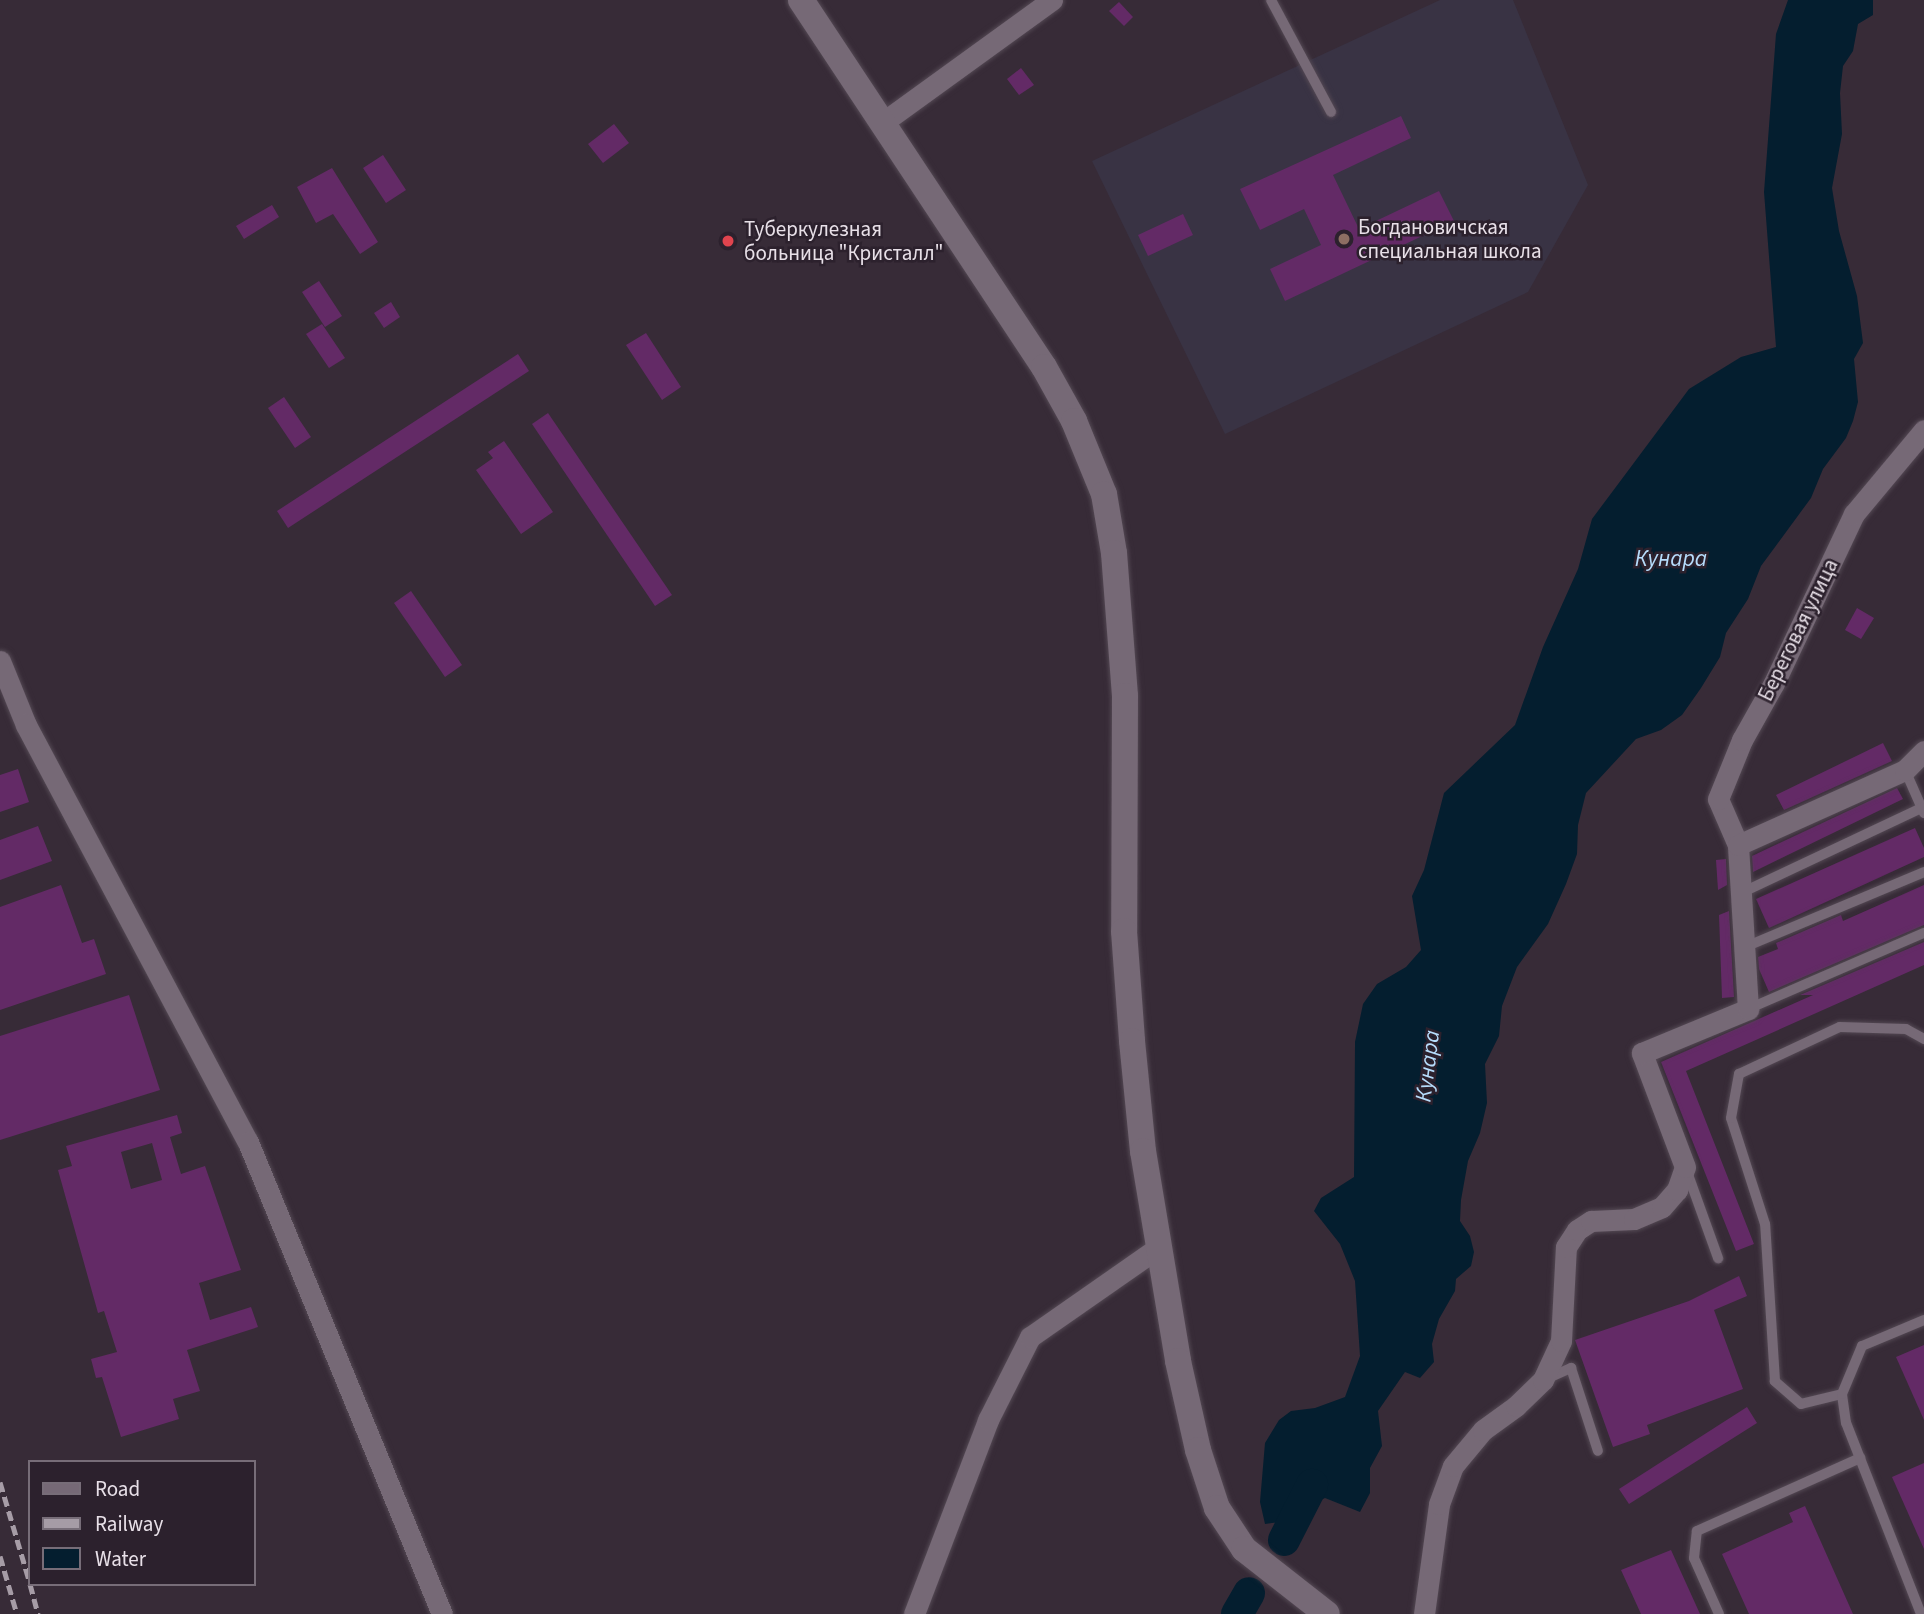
<!DOCTYPE html>
<meta charset="utf-8">
<style>
body{margin:0}
#map{position:relative;width:1924px;height:1614px;overflow:hidden;background:#372b37;font-family:"Source Sans 3",sans-serif}
div>[style]{position:absolute}
[style*='--x']{left:calc(var(--x)*1px);top:calc(var(--y)*1px);width:calc(var(--w)*1px);rotate:calc(var(--a)*1deg)}
.education>*{inset:0;background:#393344}
.water>*{inset:0;background:#041e2f}
.river>*{height:32px;margin:-16px;padding:0 16px;transform-origin:16px;border-radius:16px;background:#041e2f}
.building>*{inset:0;background:#632a66}
.roads{filter:drop-shadow(0 0 2px #534853) drop-shadow(0 0 2px #534853)}
.service>*{height:10px;margin:-5px;padding:0 5px;transform-origin:5px;border-radius:5px;background:#766976}
.minor>*{height:21px;margin:-10.5px;padding:0 10.5px;transform-origin:10.5px;border-radius:10.5px;background:#766976}
.tertiary>*{height:26px;margin:-13px;padding:0 13px;transform-origin:13px;border-radius:13px;background:#766976}
.rail>*{height:5px;margin-top:-2.5px;transform-origin:0;background:repeating-linear-gradient(90deg,#a69ca6 0 10px,transparent 0 15px)}
.dots>*{width:19px;height:19px;translate:-50% -50%;box-sizing:border-box;border:4px solid #2c212d;border-radius:50%}
span{translate:-50% -50%;white-space:nowrap;text-align:center;line-height:1.15;-webkit-text-stroke:5px #2c212d;paint-order:stroke}
.poi-label{font-size:21px;color:#e8e0e8}
.left{translate:0 -50%;text-align:left}
.street-label{font-size:21px;color:#e8e0e8}
.water-label{font-size:23px;color:#b6dcfb;font-style:italic}
.legend{position:absolute;left:28px;top:1460px;width:228px;height:126px;box-sizing:border-box;background:#2c212d;border:2px solid #776d78;margin:0;padding:9px 12px;list-style:none;font-size:21px;color:#e8e0e8}
.legend li{display:flex;align-items:center;gap:14px;height:35px}
.legend b{width:35px;border:2px solid #776d78}
</style>
<div id="map">
<div class="education">
<div style="clip-path:polygon(1440px 0,1513px 0,1588px 185px,1528px 292px,1225px 434px,1092px 161px)"></div>
</div>
<div class="water">
<div style="clip-path:polygon(1788px 0,1873px 0,1873px 15px,1858px 24px,1853px 51px,1843px 66px,1840px 93px,1842px 134px,1832px 188px,1839px 231px,1857px 296px,1863px 343px,1854px 359px,1858px 402px,1853px 421px,1846px 438px,1823px 469px,1811px 498px,1761px 566px,1748px 599px,1726px 633px,1720px 657px,1701px 688px,1682px 715px,1661px 730px,1636px 739px,1586px 793px,1578px 825px,1577px 854px,1566px 884px,1548px 924px,1517px 967px,1502px 1006px,1499px 1036px,1485px 1064px,1487px 1103px,1480px 1133px,1468px 1161px,1461px 1200px,1460px 1221px,1470px 1236px,1474px 1252px,1471px 1266px,1456px 1279px,1455px 1291px,1439px 1319px,1432px 1344px,1434px 1362px,1420px 1378px,1405px 1372px,1378px 1411px,1382px 1446px,1370px 1468px,1370px 1493px,1360px 1512px,1325px 1498px,1309px 1506px,1296px 1520px,1265px 1524px,1260px 1502px,1265px 1443px,1279px 1420px,1291px 1411px,1315px 1408px,1345px 1397px,1360px 1356px,1355px 1281px,1340px 1244px,1314px 1211px,1321px 1198px,1354px 1177px,1355px 1042px,1363px 1004px,1377px 984px,1406px 967px,1421px 950px,1412px 896px,1424px 870px,1444px 793px,1515px 725px,1543px 647px,1578px 569px,1592px 519px,1689px 389px,1741px 357px,1776px 347px,1764px 192px,1776px 34px)"></div>
</div>
<div class="river">
<div style="--x:1284;--y:1540;--w:62;--a:-63"></div>
<div style="--x:1237;--y:1614;--w:24;--a:-60"></div>
</div>
<div class="building">
<div style="clip-path:polygon(1119px 2px,1133px 17px,1124px 26px,1109px 11px)"></div>
<div style="clip-path:polygon(1021px 68px,1034px 85px,1019px 95px,1007px 79px)"></div>
<div style="clip-path:polygon(1401px 116px,1411px 138px,1333px 175px,1359px 229px,1439px 191px,1454px 221px,1285px 301px,1270px 269px,1321px 245px,1304px 209px,1260px 230px,1240px 189px)"></div>
<div style="clip-path:polygon(614px 124px,629px 143px,603px 163px,588px 144px)"></div>
<div style="clip-path:polygon(383px 155px,406px 190px,386px 203px,363px 168px)"></div>
<div style="clip-path:polygon(332px 168px,378px 242px,360px 254px,333px 214px,316px 223px,297px 187px)"></div>
<div style="clip-path:polygon(272px 205px,279px 217px,244px 239px,236px 226px)"></div>
<div style="clip-path:polygon(1183px 214px,1193px 235px,1148px 256px,1138px 235px)"></div>
<div style="clip-path:polygon(319px 281px,342px 316px,325px 327px,302px 292px)"></div>
<div style="clip-path:polygon(391px 302px,400px 317px,384px 328px,374px 313px)"></div>
<div style="clip-path:polygon(322px 324px,345px 358px,329px 368px,306px 334px)"></div>
<div style="clip-path:polygon(646px 333px,681px 387px,662px 400px,626px 345px)"></div>
<div style="clip-path:polygon(518px 354px,529px 371px,288px 528px,277px 511px)"></div>
<div style="clip-path:polygon(284px 397px,311px 437px,295px 448px,268px 408px)"></div>
<div style="clip-path:polygon(548px 413px,672px 595px,655px 606px,532px 424px)"></div>
<div style="clip-path:polygon(504px 441px,553px 512px,521px 534px,476px 470px,493px 458px,488px 452px)"></div>
<div style="clip-path:polygon(411px 591px,462px 665px,445px 677px,394px 603px)"></div>
<div style="clip-path:polygon(1857px 608px,1874px 618px,1861px 639px,1845px 630px)"></div>
<div style="clip-path:polygon(1883px 743px,1892px 761px,1784px 810px,1776px 795px)"></div>
<div style="clip-path:polygon(18px 769px,29px 802px,0 812px,0 775px)"></div>
<div style="clip-path:polygon(1897px 788px,1903px 799px,1753px 872px,1752px 856px)"></div>
<div style="clip-path:polygon(38px 826px,52px 861px,0 880px,0 840px)"></div>
<div style="clip-path:polygon(1915px 828px,1924px 848px,1924px 857px,1769px 928px,1756px 899px)"></div>
<div style="clip-path:polygon(1726px 859px,1727px 885px,1718px 890px,1716px 860px)"></div>
<div style="clip-path:polygon(61px 885px,82px 943px,94px 939px,106px 974px,0 1010px,0 907px)"></div>
<div style="clip-path:polygon(1924px 885px,1924px 925px,1769px 992px,1759px 969px,1758px 957px,1778px 949px,1776px 943px,1841px 915px,1843px 921px)"></div>
<div style="clip-path:polygon(1729px 911px,1734px 997px,1722px 998px,1719px 915px)"></div>
<div style="clip-path:polygon(1924px 942px,1924px 965px,1686px 1071px,1754px 1244px,1736px 1251px,1661px 1062px,1813px 995px,1800px 995px)"></div>
<div style="clip-path:polygon(129px 995px,160px 1090px,0 1140px,0 1036px)"></div>
<div style="clip-path:polygon(evenodd,177px 1115px,182px 1133px,170px 1137px,181px 1174px,205px 1166px,241px 1270px,199px 1283px,210px 1320px,251px 1307px,258px 1327px,187px 1350px,200px 1391px,173px 1399px,179px 1419px,121px 1437px,102px 1377px,96px 1378px,91px 1359px,117px 1352px,104px 1311px,98px 1313px,58px 1170px,72px 1166px,66px 1146px,177px 1115px,152px 1143px,162px 1180px,131px 1189px,121px 1152px,152px 1143px)"></div>
<div style="clip-path:polygon(1739px 1276px,1747px 1296px,1714px 1310px,1743px 1389px,1647px 1425px,1650px 1434px,1613px 1447px,1575px 1340px,1689px 1301px)"></div>
<div style="clip-path:polygon(1924px 1345px,1924px 1420px,1896px 1357px)"></div>
<div style="clip-path:polygon(1747px 1407px,1757px 1423px,1629px 1504px,1619px 1489px)"></div>
<div style="clip-path:polygon(1924px 1463px,1924px 1549px,1892px 1477px)"></div>
<div style="clip-path:polygon(1805px 1506px,1853px 1614px,1749px 1614px,1722px 1554px,1793px 1522px,1789px 1513px)"></div>
<div style="clip-path:polygon(1671px 1550px,1700px 1614px,1641px 1614px,1621px 1570px)"></div>
</div>
<div class="roads">
<div class="service">
<div style="--x:1271;--y:0;--w:127;--a:61.8"></div>
<div style="--x:1905;--y:770;--w:47;--a:66.2"></div>
<div style="--x:1741;--y:893;--w:200;--a:-25.2"></div>
<div style="--x:1745;--y:947;--w:194;--a:-22.7"></div>
<div style="--x:1748;--y:1009;--w:192;--a:-23.4"></div>
<div style="--x:1686;--y:1169;--w:95;--a:70.2"></div>
<div style="--x:1544;--y:1380;--w:30;--a:-24"></div>
<div style="--x:1571;--y:1368;--w:87;--a:72"></div>
<div style="--x:1842;--y:1394;--w:42;--a:166.3"></div>
<div style="--x:1801;--y:1404;--w:35;--a:-139"></div>
<div style="--x:1775;--y:1381;--w:157;--a:-93.6"></div>
<div style="--x:1765;--y:1224;--w:111;--a:-107.8"></div>
<div style="--x:1731;--y:1118;--w:45;--a:-79.7"></div>
<div style="--x:1739;--y:1074;--w:111;--a:-25"></div>
<div style="--x:1840;--y:1027;--w:66;--a:1.7"></div>
<div style="--x:1906;--y:1029;--w:21;--a:29"></div>
<div style="--x:1719;--y:1614;--w:61;--a:-114.1"></div>
<div style="--x:1694;--y:1558;--w:27;--a:-84"></div>
<div style="--x:1697;--y:1531;--w:179;--a:-24.1"></div>
<div style="--x:1921;--y:1614;--w:205;--a:-111.4"></div>
<div style="--x:1846;--y:1423;--w:29;--a:-98"></div>
<div style="--x:1842;--y:1394;--w:52;--a:-67.4"></div>
<div style="--x:1862;--y:1346;--w:67;--a:-22.8"></div>
</div>
<div class="minor">
<div style="--x:882;--y:123;--w:210;--a:-35.9"></div>
<div style="--x:0;--y:661;--w:69;--a:67.9"></div>
<div style="--x:26;--y:725;--w:472;--a:62"></div>
<div style="--x:248;--y:1142;--w:510;--a:67.66"></div>
<div style="--x:1738;--y:845;--w:50;--a:-113.5"></div>
<div style="--x:1718;--y:799;--w:64;--a:-67.9"></div>
<div style="--x:1742;--y:740;--w:65;--a:-60.7"></div>
<div style="--x:1774;--y:683;--w:187;--a:-64.7"></div>
<div style="--x:1854;--y:514;--w:109;--a:-50.2"></div>
<div style="--x:914;--y:1614;--w:208;--a:-69.1"></div>
<div style="--x:988;--y:1420;--w:93;--a:-63.2"></div>
<div style="--x:1030;--y:1337;--w:157;--a:-34.9"></div>
<div style="--x:1424;--y:1614;--w:111;--a:-82.2"></div>
<div style="--x:1439;--y:1504;--w:40;--a:-69.8"></div>
<div style="--x:1453;--y:1466;--w:47;--a:-50.2"></div>
<div style="--x:1483;--y:1430;--w:41;--a:-36"></div>
<div style="--x:1516;--y:1406;--w:37;--a:-44"></div>
<div style="--x:1543;--y:1380;--w:43;--a:-65.2"></div>
<div style="--x:1561;--y:1341;--w:94;--a:-87"></div>
<div style="--x:1566;--y:1247;--w:20;--a:-57"></div>
<div style="--x:1577;--y:1230;--w:17;--a:-33"></div>
<div style="--x:1591;--y:1221;--w:43;--a:-2.7"></div>
<div style="--x:1634;--y:1219;--w:30;--a:-23"></div>
<div style="--x:1662;--y:1207;--w:23;--a:-49"></div>
<div style="--x:1677;--y:1190;--w:24;--a:-71"></div>
<div style="--x:1685;--y:1167;--w:122;--a:-110.7"></div>
<div style="--x:1642;--y:1053;--w:115;--a:-22.5"></div>
<div style="--x:1748;--y:1009;--w:164;--a:-93.5"></div>
<div style="--x:1738;--y:845;--w:183;--a:-24.2"></div>
<div style="--x:1905;--y:770;--w:27;--a:-45"></div>
</div>
<div class="tertiary">
<div style="--x:801;--y:0;--w:440;--a:56.5"></div>
<div style="--x:1044;--y:367;--w:62;--a:60.9"></div>
<div style="--x:1074;--y:421;--w:79;--a:67.7"></div>
<div style="--x:1104;--y:494;--w:60;--a:80.4"></div>
<div style="--x:1114;--y:553;--w:143;--a:85.6"></div>
<div style="--x:1125;--y:696;--w:235;--a:90.2"></div>
<div style="--x:1124;--y:931;--w:110;--a:85.8"></div>
<div style="--x:1132;--y:1041;--w:111;--a:84.3"></div>
<div style="--x:1143;--y:1151;--w:213;--a:80.5"></div>
<div style="--x:1178;--y:1361;--w:91;--a:77.3"></div>
<div style="--x:1198;--y:1450;--w:61;--a:71.9"></div>
<div style="--x:1217;--y:1508;--w:49;--a:56.6"></div>
<div style="--x:1244;--y:1549;--w:105;--a:38.1"></div>
</div>
</div>
<div class="rail">
<div style="--x:0;--y:1482;--w:105;--a:73.5"></div>
<div style="--x:0;--y:1556;--w:60;--a:73.7"></div>
<div style="--x:30;--y:1584;--w:31;--a:75"></div>
</div>
<div class="dots">
<div style="left:1344px;top:239px;background:#8d6e63"></div>
<div style="left:728px;top:241px;background:#e0444e"></div>
</div>
<div class="poi-label">
<span class="left" style="left:1358px;top:239px">Богдановичская<br>специальная школа</span>
<span class="left" style="left:744px;top:241px">Туберкулезная<br>больница "Кристалл"</span>
</div>
<div class="street-label">
<span style="left:1798px;top:630px;rotate:-64deg">Береговая улица</span>
</div>
<div class="water-label">
<span style="left:1671px;top:559px">Кунара</span>
<span style="left:1428px;top:1066px;rotate:-83deg">Кунара</span>
</div>
<ul class="legend">
<li><b style="height:9px;background:#766976"></b>Road</li>
<li><b style="height:9px;background:#a69ca6"></b>Railway</li>
<li><b style="height:19px;background:#041e2f"></b>Water</li>
</ul>
</div>
